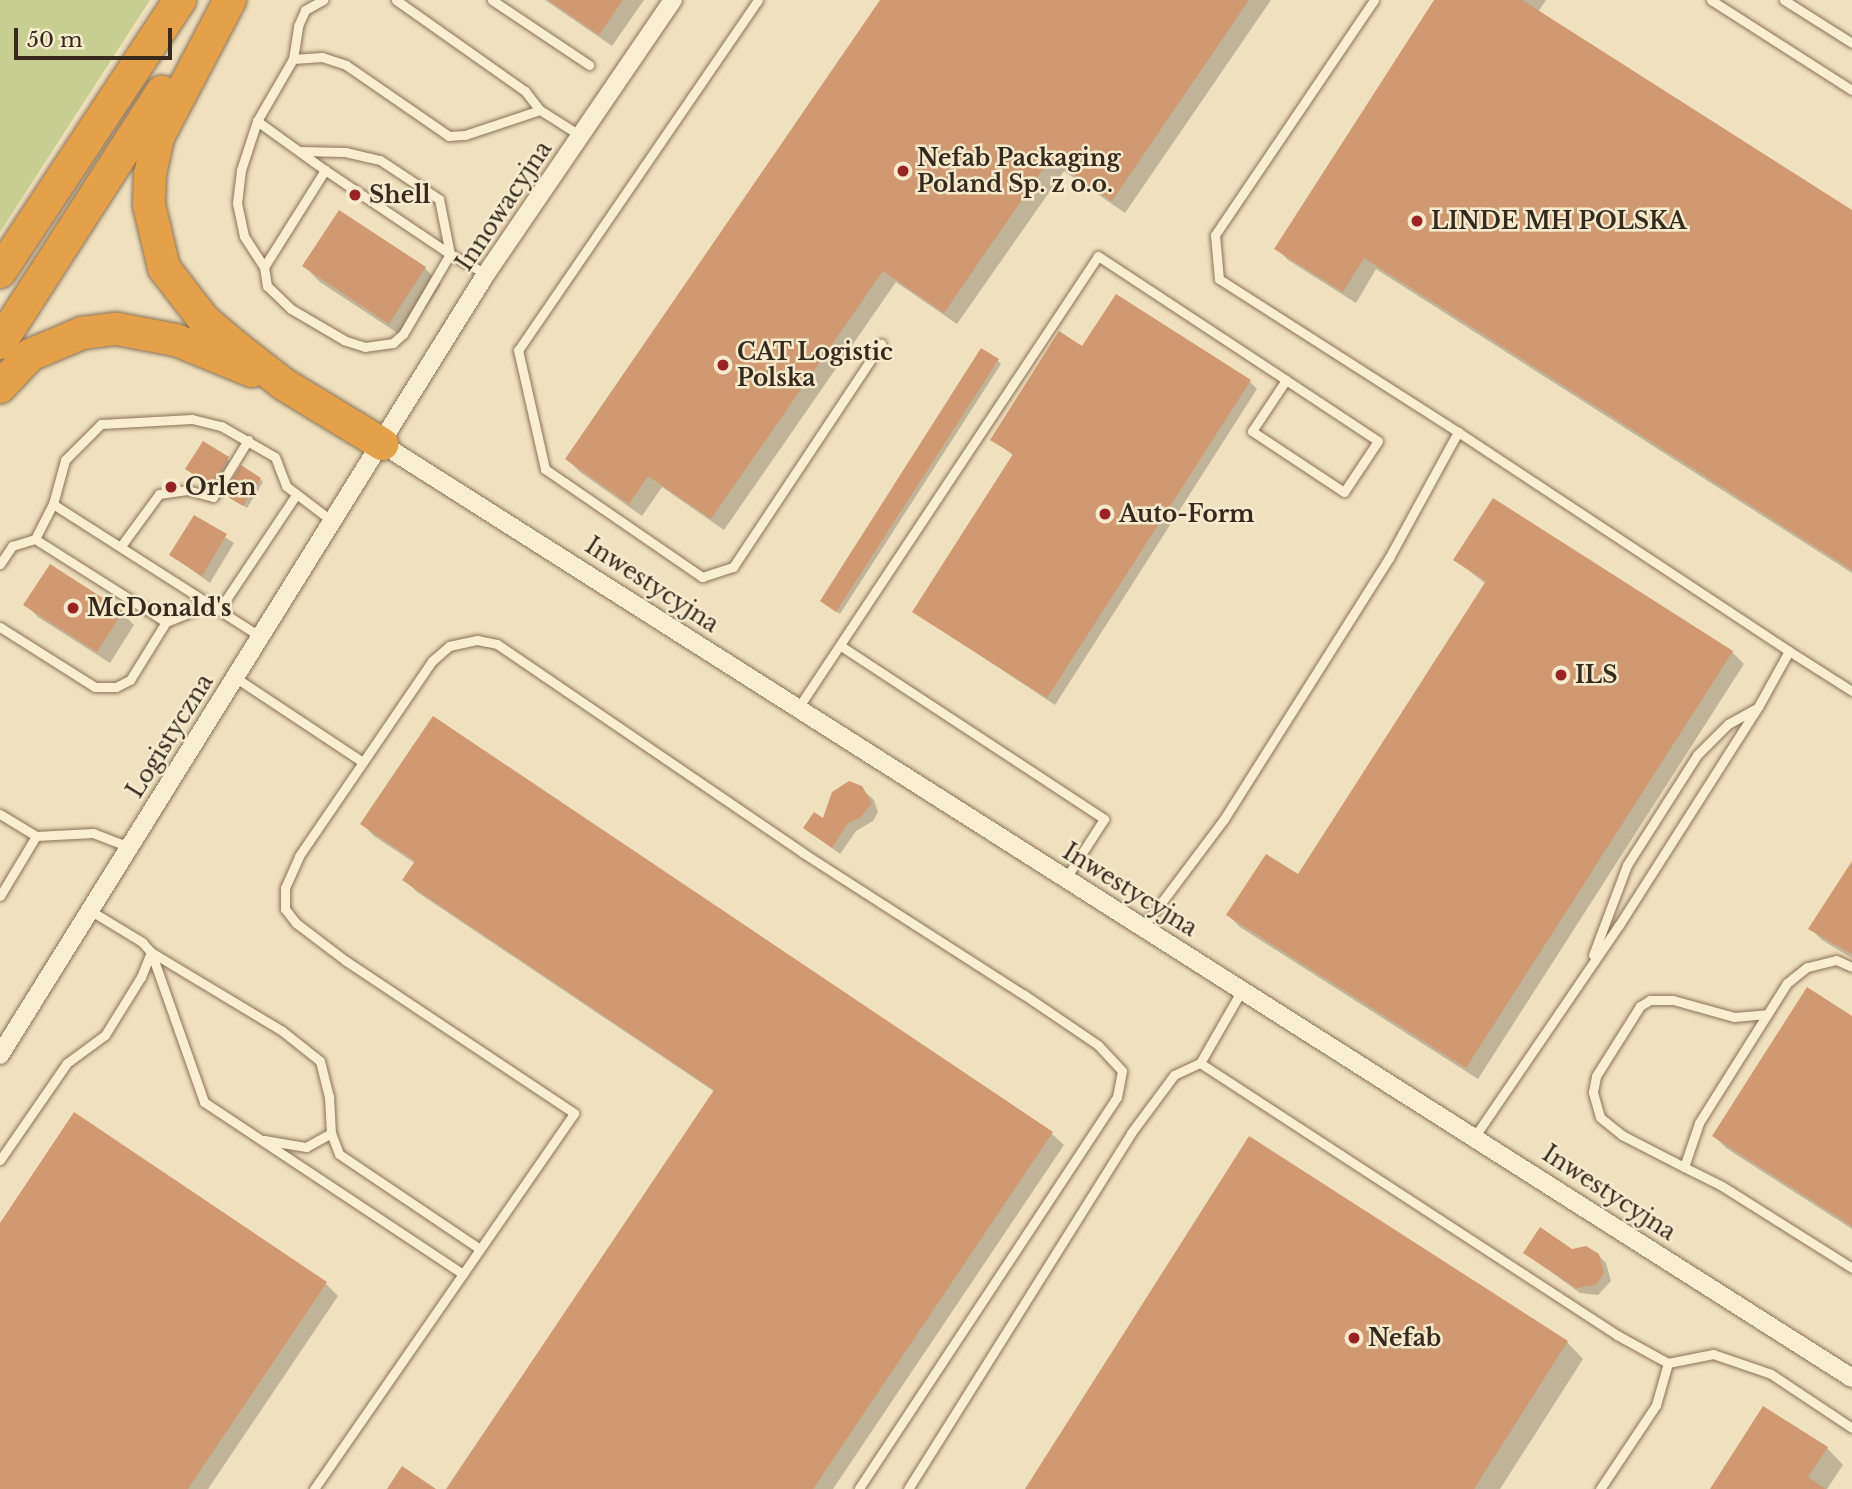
<!DOCTYPE html>
<style>
body{margin:0}
#map{position:relative;width:1852px;height:1489px;overflow:hidden;background:#f0e1be;font-family:"Libre Baskerville",serif}
div>[style]{position:absolute}
[style*='--x']{left:calc(var(--x)*1px);top:calc(var(--y)*1px);width:calc(var(--w)*1px);rotate:calc(var(--a)*1deg)}
.green>*{inset:0;background:#c7ce91}
.shadow>*{inset:0;background:#0003}
.building>*{inset:0;background:#d09971}
.roads{filter:drop-shadow(0 0 2px #897156) drop-shadow(0 0 2px #897156)}
.lane>*{height:9px;margin:-4.5px;padding:0 4.5px;transform-origin:4.5px;border-radius:4.5px;background:#faeed1}
.street>*{height:18px;margin:-9px;padding:0 9px;transform-origin:9px;border-radius:9px;background:#faeed1}
.highway>*{height:32px;margin:-16px;padding:0 16px;transform-origin:16px;border-radius:16px;background:#e5a149}
.dots>*{width:19px;height:19px;translate:-50% -50%;box-sizing:border-box;border:4px solid #f7ebce;border-radius:50%}
span{translate:-50% -50%;white-space:nowrap;text-align:center;line-height:1.15;-webkit-text-stroke:5px #f7ebce;paint-order:stroke}
.poi-label{font-size:23px;color:#37291b;font-weight:700}
.left{translate:0 -50%;text-align:left}
.street-label{font-size:23px;color:#37291b}
.scale{position:absolute;left:14px;top:28px;width:158px;height:32px;box-sizing:border-box;border:4px solid #37291b;border-top:0;padding-left:9px;font-size:21px;line-height:24px;white-space:nowrap;color:#37291b;-webkit-text-stroke:5px #f7ebce;paint-order:stroke}
</style>
<div id="map">
<div class="green">
<div style="clip-path:polygon(0 0,150px 0,0 232px)"></div>
</div>
<div class="shadow">
<div style="clip-path:polygon(545px 0,644px 0,612px 46px)"></div>
<div style="clip-path:polygon(884px 0,1271px 0,1125px 213px,1064px 171px,957px 324px,896px 282px,724px 530px,662px 487px,642px 516px,580px 472px,567px 459px)"></div>
<div style="clip-path:polygon(1436px 0,1546px 0,1538px 12px,1852px 212px,1852px 573px,1376px 269px,1356px 303px,1288px 260px,1276px 248px)"></div>
<div style="clip-path:polygon(304px 266px,425px 268px,441px 285px,405px 338px,320px 282px)"></div>
<div style="clip-path:polygon(1083px 348px,1249px 381px,1257px 389px,1055px 705px,914px 612px,1014px 456px,992px 439px)"></div>
<div style="clip-path:polygon(998px 361px,1001px 364px,840px 614px,825px 604px)"></div>
<div style="clip-path:polygon(204px 444px,231px 462px,215px 488px,191px 472px)"></div>
<div style="clip-path:polygon(260px 479px,263px 482px,247px 508px,229px 497px)"></div>
<div style="clip-path:polygon(194px 518px,234px 543px,210px 583px,171px 555px)"></div>
<div style="clip-path:polygon(1455px 560px,1732px 652px,1744px 664px,1478px 1079px,1240px 927px,1228px 915px,1298px 877px,1486px 584px)"></div>
<div style="clip-path:polygon(26px 605px,122px 613px,134px 625px,110px 663px,38px 617px)"></div>
<div style="clip-path:polygon(433px 718px,1052px 1134px,1064px 1145px,833px 1489px,448px 1489px,715px 1092px,417px 892px,405px 880px,416px 864px,374px 836px,362px 824px)"></div>
<div style="clip-path:polygon(856px 784px,874px 800px,878px 812px,873px 821px,856px 831px,840px 854px,805px 828px,824px 821px,834px 793px,843px 785px)"></div>
<div style="clip-path:polygon(1852px 864px,1852px 958px,1822px 940px,1810px 928px)"></div>
<div style="clip-path:polygon(1852px 1018px,1852px 1229px,1726px 1148px,1714px 1136px)"></div>
<div style="clip-path:polygon(0 1226px,326px 1284px,338px 1296px,208px 1489px,0 1489px)"></div>
<div style="clip-path:polygon(1571px 1251px,1598px 1255px,1606px 1263px,1611px 1281px,1598px 1295px,1580px 1293px,1525px 1253px)"></div>
<div style="clip-path:polygon(1567px 1342px,1583px 1359px,1500px 1489px,1026px 1489px)"></div>
<div style="clip-path:polygon(1763px 1409px,1827px 1448px,1843px 1465px,1827px 1489px,1712px 1489px)"></div>
</div>
<div class="building">
<div style="clip-path:polygon(548px 0,623px 0,599px 35px)"></div>
<div style="clip-path:polygon(880px 0,1249px 0,1112px 201px,1050px 159px,944px 313px,883px 271px,711px 519px,648px 476px,629px 504px,565px 459px)"></div>
<div style="clip-path:polygon(1434px 0,1522px 0,1852px 210px,1852px 570px,1364px 258px,1343px 292px,1274px 249px)"></div>
<div style="clip-path:polygon(339px 210px,426px 267px,389px 324px,302px 266px)"></div>
<div style="clip-path:polygon(1116px 294px,1251px 380px,1047px 698px,912px 612px,1013px 454px,990px 440px,1059px 331px,1082px 346px)"></div>
<div style="clip-path:polygon(981px 348px,999px 359px,836px 612px,820px 601px)"></div>
<div style="clip-path:polygon(203px 441px,229px 457px,212px 486px,185px 469px)"></div>
<div style="clip-path:polygon(241px 465px,261px 478px,243px 506px,223px 494px)"></div>
<div style="clip-path:polygon(1493px 498px,1733px 651px,1466px 1068px,1226px 915px,1266px 854px,1298px 874px,1486px 581px,1453px 560px)"></div>
<div style="clip-path:polygon(194px 515px,227px 534px,202px 576px,169px 555px)"></div>
<div style="clip-path:polygon(50px 564px,123px 611px,97px 652px,23px 605px)"></div>
<div style="clip-path:polygon(433px 716px,1053px 1132px,813px 1489px,446px 1489px,714px 1090px,402px 880px,415px 861px,360px 824px)"></div>
<div style="clip-path:polygon(849px 781px,862px 786px,872px 803px,860px 818px,848px 823px,832px 848px,803px 828px,814px 812px,823px 818px,832px 792px)"></div>
<div style="clip-path:polygon(1852px 861px,1852px 954px,1808px 929px)"></div>
<div style="clip-path:polygon(1807px 987px,1852px 1016px,1852px 1226px,1712px 1136px)"></div>
<div style="clip-path:polygon(74px 1112px,327px 1282px,188px 1489px,0 1489px,0 1223px)"></div>
<div style="clip-path:polygon(1249px 1136px,1568px 1341px,1474px 1489px,1025px 1489px)"></div>
<div style="clip-path:polygon(1540px 1227px,1572px 1249px,1586px 1246px,1599px 1254px,1604px 1273px,1596px 1285px,1576px 1288px,1523px 1253px)"></div>
<div style="clip-path:polygon(1763px 1406px,1828px 1447px,1808px 1477px,1826px 1489px,1710px 1489px)"></div>
<div style="clip-path:polygon(402px 1466px,436px 1489px,387px 1489px)"></div>
</div>
<div class="roads">
<div class="lane">
<div style="--x:396;--y:0;--w:158;--a:35.2"></div>
<div style="--x:525;--y:91;--w:24;--a:52"></div>
<div style="--x:540;--y:110;--w:49;--a:32.4"></div>
<div style="--x:492;--y:0;--w:117;--a:33.8"></div>
<div style="--x:758;--y:0;--w:424;--a:124.4"></div>
<div style="--x:518;--y:350;--w:122;--a:77.2"></div>
<div style="--x:545;--y:469;--w:191;--a:34.5"></div>
<div style="--x:702;--y:577;--w:33;--a:-18"></div>
<div style="--x:733;--y:567;--w:268;--a:-56.4"></div>
<div style="--x:1374;--y:0;--w:284;--a:124.1"></div>
<div style="--x:1215;--y:235;--w:44;--a:84.8"></div>
<div style="--x:1219;--y:279;--w:284;--a:32.6"></div>
<div style="--x:1458;--y:432;--w:397;--a:33.5"></div>
<div style="--x:1711;--y:0;--w:167;--a:32.6"></div>
<div style="--x:1784;--y:0;--w:80;--a:32.3"></div>
<div style="--x:293;--y:59;--w:29;--a:-4"></div>
<div style="--x:322;--y:57;--w:25;--a:18"></div>
<div style="--x:346;--y:65;--w:125;--a:34.6"></div>
<div style="--x:449;--y:136;--w:16;--a:-4"></div>
<div style="--x:465;--y:135;--w:79;--a:-18.4"></div>
<div style="--x:257;--y:121;--w:72;--a:-59.9"></div>
<div style="--x:293;--y:59;--w:33;--a:-81"></div>
<div style="--x:298;--y:26;--w:17;--a:-66"></div>
<div style="--x:305;--y:10;--w:21;--a:-29"></div>
<div style="--x:299;--y:151;--w:46;--a:1.2"></div>
<div style="--x:345;--y:152;--w:36;--a:13"></div>
<div style="--x:380;--y:160;--w:71;--a:33.5"></div>
<div style="--x:439;--y:199;--w:56;--a:78.7"></div>
<div style="--x:450;--y:254;--w:93;--a:120.4"></div>
<div style="--x:403;--y:334;--w:13;--a:138"></div>
<div style="--x:393;--y:343;--w:28;--a:172"></div>
<div style="--x:365;--y:347;--w:22;--a:-162"></div>
<div style="--x:344;--y:340;--w:61;--a:-149.7"></div>
<div style="--x:291;--y:309;--w:33;--a:-136"></div>
<div style="--x:267;--y:286;--w:19;--a:-99"></div>
<div style="--x:264;--y:267;--w:37;--a:-123"></div>
<div style="--x:244;--y:236;--w:34;--a:-102"></div>
<div style="--x:237;--y:203;--w:33;--a:-83"></div>
<div style="--x:241;--y:170;--w:52;--a:-71.9"></div>
<div style="--x:257;--y:121;--w:84;--a:35.8"></div>
<div style="--x:325;--y:170;--w:151;--a:33.9"></div>
<div style="--x:450;--y:254;--w:41;--a:29.1"></div>
<div style="--x:264;--y:267;--w:115;--a:-57.8"></div>
<div style="--x:35;--y:539;--w:39;--a:-63"></div>
<div style="--x:121;--y:546;--w:64;--a:-53.8"></div>
<div style="--x:159;--y:494;--w:28;--a:-8"></div>
<div style="--x:187;--y:490;--w:27;--a:15"></div>
<div style="--x:213;--y:497;--w:67;--a:-58.4"></div>
<div style="--x:0;--y:564;--w:22;--a:-56"></div>
<div style="--x:12;--y:546;--w:24;--a:-17"></div>
<div style="--x:35;--y:539;--w:155;--a:32.4"></div>
<div style="--x:219;--y:610;--w:138;--a:-56.2"></div>
<div style="--x:0;--y:627;--w:112;--a:32.3"></div>
<div style="--x:95;--y:687;--w:21;--a:0"></div>
<div style="--x:116;--y:687;--w:16;--a:-27"></div>
<div style="--x:130;--y:680;--w:68;--a:-58.2"></div>
<div style="--x:166;--y:622;--w:48;--a:-22.2"></div>
<div style="--x:261;--y:637;--w:247;--a:-147.4"></div>
<div style="--x:53;--y:504;--w:46;--a:-74.7"></div>
<div style="--x:65;--y:460;--w:51;--a:-45"></div>
<div style="--x:101;--y:424;--w:91;--a:-3.1"></div>
<div style="--x:192;--y:419;--w:30;--a:14"></div>
<div style="--x:221;--y:426;--w:62;--a:29.9"></div>
<div style="--x:275;--y:457;--w:31;--a:69"></div>
<div style="--x:286;--y:486;--w:58;--a:37.3"></div>
<div style="--x:841;--y:646;--w:315;--a:33.3"></div>
<div style="--x:1104;--y:819;--w:70;--a:122.8"></div>
<div style="--x:236;--y:678;--w:152;--a:33.5"></div>
<div style="--x:798;--y:708;--w:542;--a:-56.43"></div>
<div style="--x:1098;--y:256;--w:225;--a:33.4"></div>
<div style="--x:1286;--y:380;--w:110;--a:33.5"></div>
<div style="--x:1378;--y:441;--w:61;--a:123.7"></div>
<div style="--x:1344;--y:492;--w:110;--a:-146.5"></div>
<div style="--x:1252;--y:431;--w:61;--a:-56.3"></div>
<div style="--x:0;--y:814;--w:42;--a:31.4"></div>
<div style="--x:36;--y:836;--w:57;--a:-3"></div>
<div style="--x:93;--y:833;--w:40;--a:21"></div>
<div style="--x:0;--y:896;--w:70;--a:-59"></div>
<div style="--x:91;--y:911;--w:60;--a:31.3"></div>
<div style="--x:142;--y:942;--w:13;--a:48"></div>
<div style="--x:151;--y:952;--w:152;--a:31"></div>
<div style="--x:281;--y:1030;--w:50;--a:38.5"></div>
<div style="--x:320;--y:1061;--w:36;--a:76"></div>
<div style="--x:329;--y:1096;--w:37;--a:87"></div>
<div style="--x:331;--y:1133;--w:22;--a:69"></div>
<div style="--x:339;--y:1154;--w:170;--a:34"></div>
<div style="--x:1143;--y:927;--w:135;--a:-53.1"></div>
<div style="--x:1224;--y:819;--w:309;--a:-57.7"></div>
<div style="--x:1389;--y:558;--w:144;--a:-61.3"></div>
<div style="--x:151;--y:952;--w:159;--a:70.5"></div>
<div style="--x:204;--y:1102;--w:311;--a:33.6"></div>
<div style="--x:1593;--y:955;--w:96;--a:-69.3"></div>
<div style="--x:1627;--y:865;--w:130;--a:-57.5"></div>
<div style="--x:1697;--y:755;--w:44;--a:-45"></div>
<div style="--x:1728;--y:724;--w:31;--a:-29"></div>
<div style="--x:1852;--y:967;--w:17;--a:-156"></div>
<div style="--x:1836;--y:960;--w:30;--a:166"></div>
<div style="--x:1807;--y:967;--w:26;--a:141"></div>
<div style="--x:1787;--y:983;--w:165;--a:122.2"></div>
<div style="--x:1699;--y:1123;--w:46;--a:108.8"></div>
<div style="--x:1684;--y:1167;--w:42;--a:26.6"></div>
<div style="--x:1722;--y:1186;--w:154;--a:32.2"></div>
<div style="--x:1242;--y:990;--w:84;--a:119.9"></div>
<div style="--x:1200;--y:1063;--w:498;--a:33.1"></div>
<div style="--x:1617;--y:1335;--w:58;--a:28.8"></div>
<div style="--x:1668;--y:1363;--w:46;--a:-11.3"></div>
<div style="--x:1713;--y:1354;--w:61;--a:19"></div>
<div style="--x:1771;--y:1374;--w:97;--a:33.7"></div>
<div style="--x:1475;--y:1136;--w:255;--a:-55.7"></div>
<div style="--x:1619;--y:925;--w:259;--a:-57.5"></div>
<div style="--x:1758;--y:707;--w:64;--a:-61"></div>
<div style="--x:1789;--y:651;--w:75;--a:32.4"></div>
<div style="--x:264;--y:1140;--w:43;--a:9.5"></div>
<div style="--x:306;--y:1147;--w:29;--a:-29"></div>
<div style="--x:0;--y:1160;--w:118;--a:-55.4"></div>
<div style="--x:67;--y:1063;--w:47;--a:-36.4"></div>
<div style="--x:105;--y:1035;--w:68;--a:-58.2"></div>
<div style="--x:141;--y:977;--w:27;--a:-68"></div>
<div style="--x:1684;--y:1167;--w:70;--a:-152.7"></div>
<div style="--x:1622;--y:1135;--w:28;--a:-141"></div>
<div style="--x:1600;--y:1117;--w:26;--a:-106"></div>
<div style="--x:1593;--y:1092;--w:16;--a:-79"></div>
<div style="--x:1596;--y:1076;--w:83;--a:-57.8"></div>
<div style="--x:1640;--y:1006;--w:12;--a:-31"></div>
<div style="--x:1650;--y:1000;--w:23;--a:0"></div>
<div style="--x:1673;--y:1000;--w:63;--a:15.6"></div>
<div style="--x:1734;--y:1017;--w:33;--a:-5"></div>
<div style="--x:314;--y:1489;--w:457;--a:-55.3"></div>
<div style="--x:574;--y:1113;--w:274;--a:-146.3"></div>
<div style="--x:346;--y:961;--w:63;--a:-142.8"></div>
<div style="--x:296;--y:923;--w:18;--a:-128"></div>
<div style="--x:285;--y:909;--w:21;--a:-90"></div>
<div style="--x:285;--y:888;--w:35;--a:-66"></div>
<div style="--x:299;--y:856;--w:236;--a:-55.7"></div>
<div style="--x:432;--y:661;--w:23;--a:-41"></div>
<div style="--x:449;--y:646;--w:29;--a:-12"></div>
<div style="--x:477;--y:640;--w:20;--a:11"></div>
<div style="--x:497;--y:644;--w:371;--a:34.3"></div>
<div style="--x:803;--y:853;--w:261;--a:32.7"></div>
<div style="--x:1023;--y:994;--w:91;--a:34.2"></div>
<div style="--x:1098;--y:1045;--w:35;--a:47"></div>
<div style="--x:1122;--y:1071;--w:26;--a:101"></div>
<div style="--x:1117;--y:1097;--w:469;--a:123.4"></div>
<div style="--x:908;--y:1489;--w:420;--a:-57.9"></div>
<div style="--x:1131;--y:1133;--w:72;--a:-53.4"></div>
<div style="--x:1174;--y:1075;--w:29;--a:-25"></div>
<div style="--x:1600;--y:1489;--w:101;--a:-56.3"></div>
<div style="--x:1656;--y:1405;--w:44;--a:-74.1"></div>
</div>
<div class="street">
<div style="--x:382;--y:444;--w:1742;--a:32.43"></div>
<div style="--x:0;--y:1055;--w:920;--a:-58.11"></div>
<div style="--x:486;--y:274;--w:332;--a:-55.7"></div>
</div>
<div class="highway">
<div style="--x:230;--y:0;--w:155;--a:117.7"></div>
<div style="--x:158;--y:137;--w:39;--a:102"></div>
<div style="--x:150;--y:175;--w:30;--a:92"></div>
<div style="--x:149;--y:205;--w:65;--a:76.6"></div>
<div style="--x:164;--y:268;--w:66;--a:52.4"></div>
<div style="--x:204;--y:320;--w:40;--a:40"></div>
<div style="--x:235;--y:346;--w:63;--a:38"></div>
<div style="--x:285;--y:385;--w:114;--a:31.3"></div>
<div style="--x:0;--y:272;--w:326;--a:-56.5"></div>
<div style="--x:0;--y:343;--w:299;--a:-57.2"></div>
<div style="--x:0;--y:387;--w:44;--a:-46.8"></div>
<div style="--x:30;--y:355;--w:56;--a:-22.9"></div>
<div style="--x:82;--y:333;--w:35;--a:-7"></div>
<div style="--x:117;--y:329;--w:60;--a:10.6"></div>
<div style="--x:176;--y:340;--w:82;--a:22.2"></div>
</div>
</div>
<div class="dots">
<div style="left:903px;top:171px;background:#9b2323"></div>
<div style="left:355px;top:195px;background:#9b2323"></div>
<div style="left:1417px;top:221px;background:#9b2323"></div>
<div style="left:723px;top:365px;background:#9b2323"></div>
<div style="left:171px;top:487px;background:#9b2323"></div>
<div style="left:1105px;top:514px;background:#9b2323"></div>
<div style="left:73px;top:608px;background:#9b2323"></div>
<div style="left:1561px;top:675px;background:#9b2323"></div>
<div style="left:1354px;top:1338px;background:#9b2323"></div>
</div>
<div class="poi-label">
<span class="left" style="left:917px;top:171px">Nefab Packaging<br>Poland Sp. z o.o.</span>
<span class="left" style="left:369px;top:195px">Shell</span>
<span class="left" style="left:1431px;top:221px">LINDE MH POLSKA</span>
<span class="left" style="left:737px;top:365px">CAT Logistic<br>Polska</span>
<span class="left" style="left:185px;top:487px">Orlen</span>
<span class="left" style="left:1119px;top:514px">Auto-Form</span>
<span class="left" style="left:87px;top:608px">McDonald's</span>
<span class="left" style="left:1575px;top:675px">ILS</span>
<span class="left" style="left:1368px;top:1338px">Nefab</span>
</div>
<div class="street-label">
<span style="left:504px;top:206px;rotate:-56deg">Innowacyjna</span>
<span style="left:652px;top:585px;rotate:33deg">Inwestycyjna</span>
<span style="left:170px;top:736px;rotate:-58deg">Logistyczna</span>
<span style="left:1130px;top:890px;rotate:32deg">Inwestycyjna</span>
<span style="left:1609px;top:1193px;rotate:33deg">Inwestycyjna</span>
</div>
<div class="scale">50 m</div>
</div>
